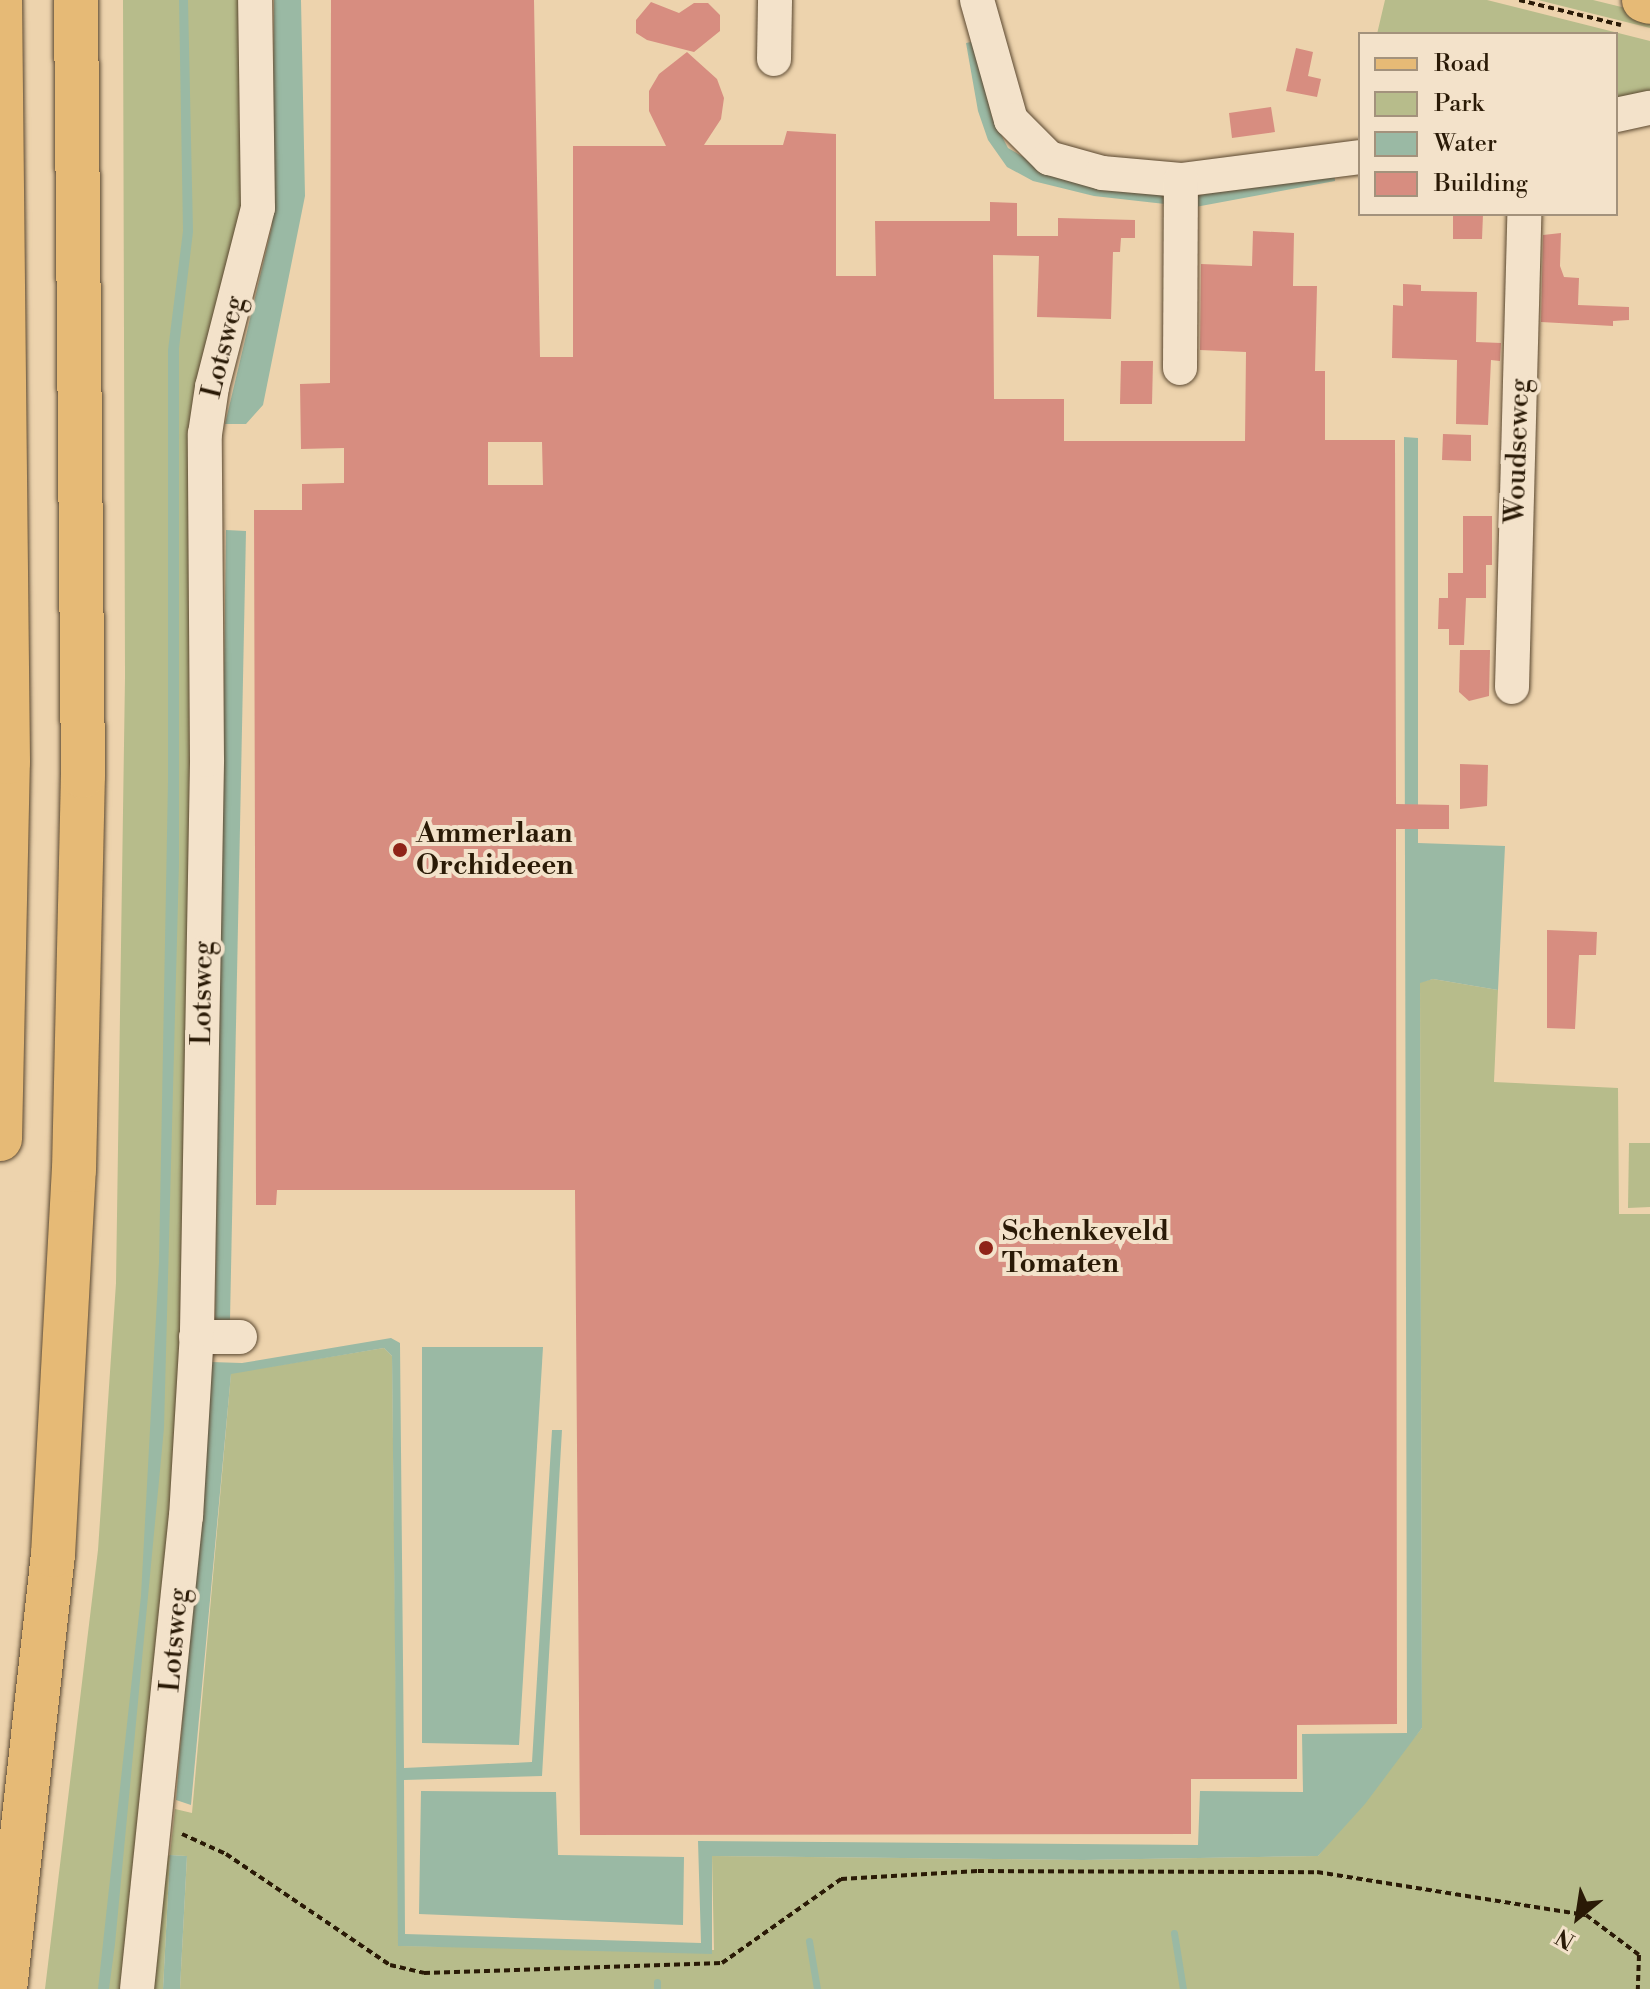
<!DOCTYPE html>
<style>
body{margin:0}
#map{position:relative;width:1650px;height:1989px;overflow:hidden;background:#edd3ad;font-family:"Libre Bodoni",serif}
div>[style]{position:absolute}
[style*='--x']{left:calc(var(--x)*1px);top:calc(var(--y)*1px);width:calc(var(--w)*1px);rotate:calc(var(--a)*1deg)}
.green>*{inset:0;background:#b7bc8b}
.water>*{inset:0;background:#9ab9a4}
.stream>*{height:7px;margin:-3.5px;padding:0 3.5px;transform-origin:3.5px;border-radius:3.5px;background:#9ab9a4}
.building>*{inset:0;background:#d78d80}
.path>*{height:4px;margin-top:-2px;transform-origin:0;background:repeating-linear-gradient(90deg,#2a1a06 0 6px,transparent 0 10px)}
.roads{filter:drop-shadow(0 0 2px #5b4830) drop-shadow(0 0 2px #5b4830)}
.minor>*{height:34px;margin:-17px;padding:0 17px;transform-origin:17px;border-radius:17px;background:#f3e2ca}
.major>*{height:44px;margin:-22px;padding:0 22px;transform-origin:22px;border-radius:22px;background:#e6ba76}
.highway>*{height:44px;margin:-22px;padding:0 22px;transform-origin:22px;border-radius:22px;background:#e6ba76}
.dots>*{width:22px;height:22px;translate:-50% -50%;box-sizing:border-box;border:4px solid #f3e2ca;border-radius:50%}
span{translate:-50% -50%;white-space:nowrap;text-align:center;line-height:1.15;-webkit-text-stroke:8px #f3e2ca;paint-order:stroke}
.street-label{font-size:28px;color:#2a1a06}
.poi-label{font-size:28px;color:#2a1a06;font-weight:700}
.left{translate:0 -50%;text-align:left}
.legend{position:absolute;left:1358px;top:32px;width:260px;height:184px;box-sizing:border-box;background:#f3e2ca;border:2px solid #a3927c;margin:0;padding:10px 14px;list-style:none;font-size:24px;color:#2a1a06}
.legend li{display:flex;align-items:center;gap:16px;height:40px}
.legend b{width:40px;border:2px solid #a3927c}
.north{position:absolute;left:1538px;top:1877px;width:80px;height:80px;-webkit-text-stroke:6px #f3e2ca;paint-order:stroke;rotate:210deg;font-size:22px;font-weight:700;line-height:32px;text-align:center;color:#2a1a06}
.north::after{content:'';display:block;margin:auto;width:28px;height:36px;background:#2a1a06;clip-path:polygon(50% 0,100% 100%,50% 72%,0 100%)}
</style>
<div id="map">
<div class="green">
<div style="clip-path:polygon(123px 0,243px 0,244px 202px,212px 332px,195px 795px,186px 1316px,172px 1565px,128px 1989px,45px 1989px,98px 1550px,116px 1283px,125px 677px)"></div>
<div style="clip-path:polygon(1385px 0,1487px 0,1650px 41px,1650px 91px,1616px 100px,1616px 34px,1377px 34px)"></div>
<div style="clip-path:polygon(1538px 0,1593px 0,1650px 14px,1650px 28px)"></div>
<div style="clip-path:polygon(1433px 979px,1498px 990px,1494px 1082px,1618px 1088px,1619px 1214px,1650px 1214px,1650px 1989px,180px 1989px,187px 1856px,170px 1855px,163px 1989px,145px 1989px,161px 1860px,170px 1855px,175px 1809px,192px 1813px,231px 1373px,384px 1348px,392px 1356px,399px 1946px,714px 1950px,712px 1856px,1083px 1860px,1318px 1856px,1422px 1728px,1420px 982px)"></div>
<div style="clip-path:polygon(1629px 1143px,1650px 1143px,1650px 1207px,1628px 1208px)"></div>
</div>
<div class="water">
<div style="clip-path:polygon(179px 0,188px 0,193px 232px,179px 348px,179px 864px,164px 1428px,115px 1944px,109px 1989px,98px 1989px,141px 1596px,159px 1262px,168px 781px,168px 350px,183px 231px)"></div>
<div style="clip-path:polygon(274px 0,301px 0,305px 196px,263px 405px,246px 424px,225px 424px,272px 226px)"></div>
<div style="clip-path:polygon(975px 41px,992px 117px,1008px 148px,1027px 159px,1165px 191px,1165px 204px,1094px 196px,1033px 181px,1007px 167px,988px 140px,978px 111px,966px 43px)"></div>
<div style="clip-path:polygon(1334px 166px,1335px 181px,1190px 208px,1192px 197px)"></div>
<div style="clip-path:polygon(1404px 437px,1418px 438px,1418px 843px,1505px 846px,1498px 990px,1433px 979px,1420px 983px,1422px 1728px,1365px 1804px,1318px 1856px,1083px 1860px,712px 1856px,712px 1954px,398px 1946px,392px 1356px,384px 1348px,231px 1374px,191px 1805px,176px 1800px,211px 1362px,242px 1363px,391px 1338px,400px 1343px,404px 1768px,532px 1762px,552px 1430px,562px 1430px,542px 1776px,404px 1780px,405px 1934px,701px 1943px,698px 1841px,1198px 1845px,1200px 1791px,1303px 1792px,1302px 1734px,1407px 1733px)"></div>
<div style="clip-path:polygon(226px 530px,246px 531px,230px 1320px,215px 1320px)"></div>
<div style="clip-path:polygon(422px 1347px,543px 1347px,519px 1745px,422px 1743px)"></div>
<div style="clip-path:polygon(421px 1791px,556px 1792px,558px 1855px,684px 1857px,683px 1925px,419px 1914px)"></div>
<div style="clip-path:polygon(170px 1855px,187px 1856px,180px 1989px,163px 1989px)"></div>
</div>
<div class="stream">
<div style="--x:1174;--y:1933;--w:57;--a:80.9"></div>
<div style="--x:809;--y:1941;--w:49;--a:80.5"></div>
<div style="--x:657;--y:1982;--w:7;--a:90"></div>
</div>
<div class="building">
<div style="clip-path:polygon(evenodd,331px 0,534px 0,540px 357px,573px 357px,573px 146px,666px 146px,649px 111px,649px 91px,659px 74px,687px 52px,717px 79px,724px 98px,721px 119px,704px 145px,783px 145px,787px 131px,836px 134px,836px 276px,876px 276px,875px 221px,990px 221px,990px 202px,1017px 203px,1017px 236px,1058px 236px,1058px 218px,1135px 220px,1135px 238px,1121px 238px,1120px 252px,1113px 252px,1111px 319px,1037px 317px,1039px 256px,993px 255px,994px 399px,1064px 399px,1064px 441px,1245px 441px,1246px 352px,1200px 350px,1201px 264px,1252px 266px,1253px 231px,1294px 233px,1293px 286px,1317px 286px,1315px 371px,1325px 371px,1325px 440px,1395px 440px,1396px 804px,1449px 805px,1449px 829px,1396px 829px,1397px 1724px,1297px 1725px,1297px 1779px,1191px 1779px,1191px 1834px,580px 1835px,575px 1190px,277px 1190px,276px 1205px,256px 1205px,254px 510px,302px 510px,302px 484px,344px 483px,344px 448px,301px 449px,300px 384px,330px 383px,331px 0,488px 442px,542px 442px,543px 485px,488px 485px,488px 442px)"></div>
<div style="clip-path:polygon(651px 2px,679px 13px,694px 3px,708px 3px,720px 15px,720px 31px,694px 52px,647px 40px,636px 33px,636px 20px)"></div>
<div style="clip-path:polygon(1296px 48px,1313px 52px,1308px 76px,1321px 79px,1317px 97px,1286px 91px)"></div>
<div style="clip-path:polygon(1271px 107px,1275px 132px,1232px 138px,1229px 113px)"></div>
<div style="clip-path:polygon(1453px 214px,1483px 214px,1482px 239px,1453px 239px)"></div>
<div style="clip-path:polygon(1561px 233px,1560px 266px,1564px 277px,1579px 278px,1578px 305px,1629px 307px,1629px 320px,1613px 321px,1613px 326px,1541px 322px,1543px 235px)"></div>
<div style="clip-path:polygon(1403px 284px,1421px 285px,1421px 291px,1477px 292px,1476px 342px,1501px 343px,1500px 361px,1491px 360px,1488px 425px,1456px 424px,1457px 360px,1392px 358px,1393px 305px,1403px 306px)"></div>
<div style="clip-path:polygon(1121px 361px,1153px 361px,1152px 404px,1120px 404px)"></div>
<div style="clip-path:polygon(1443px 434px,1471px 435px,1471px 461px,1442px 460px)"></div>
<div style="clip-path:polygon(1463px 516px,1492px 516px,1492px 565px,1486px 565px,1486px 598px,1466px 598px,1464px 645px,1449px 645px,1449px 629px,1438px 629px,1439px 598px,1448px 598px,1448px 573px,1463px 573px)"></div>
<div style="clip-path:polygon(1460px 650px,1490px 650px,1489px 696px,1469px 701px,1459px 692px)"></div>
<div style="clip-path:polygon(1460px 764px,1488px 765px,1487px 806px,1460px 809px)"></div>
<div style="clip-path:polygon(1547px 930px,1597px 932px,1596px 955px,1579px 955px,1575px 1029px,1547px 1028px)"></div>
</div>
<div class="path">
<div style="--x:1519;--y:0;--w:105;--a:13.8"></div>
<div style="--x:182;--y:1834;--w:48;--a:24.4"></div>
<div style="--x:226;--y:1854;--w:198;--a:34.1"></div>
<div style="--x:390;--y:1965;--w:35;--a:13"></div>
<div style="--x:424;--y:1973;--w:298;--a:-1.9"></div>
<div style="--x:722;--y:1963;--w:146;--a:-35.2"></div>
<div style="--x:841;--y:1879;--w:137;--a:-3.3"></div>
<div style="--x:978;--y:1871;--w:339;--a:0.2"></div>
<div style="--x:1317;--y:1872;--w:272;--a:9.1"></div>
<div style="--x:1586;--y:1915;--w:66;--a:37"></div>
<div style="--x:1639;--y:1955;--w:34;--a:92"></div>
</div>
<div class="roads">
<div class="minor">
<div style="--x:977;--y:0;--w:125;--a:74.2"></div>
<div style="--x:1011;--y:120;--w:54;--a:45"></div>
<div style="--x:1049;--y:158;--w:55;--a:15.8"></div>
<div style="--x:1102;--y:173;--w:79;--a:5.1"></div>
<div style="--x:1181;--y:180;--w:180;--a:-7.3"></div>
<div style="--x:774;--y:59;--w:59;--a:-89"></div>
<div style="--x:1616;--y:115;--w:35;--a:-12"></div>
<div style="--x:1180;--y:368;--w:188;--a:-89.7"></div>
<div style="--x:1512;--y:687;--w:473;--a:-88.5"></div>
<div style="--x:196;--y:1337;--w:44;--a:0"></div>
<div style="--x:137;--y:1989;--w:475;--a:-84.1"></div>
<div style="--x:186;--y:1517;--w:187;--a:-86.6"></div>
<div style="--x:197;--y:1330;--w:570;--a:-88.99"></div>
<div style="--x:207;--y:760;--w:326;--a:-90.4"></div>
<div style="--x:205;--y:434;--w:48;--a:-81.5"></div>
<div style="--x:212;--y:387;--w:185;--a:-75.6"></div>
<div style="--x:258;--y:208;--w:208;--a:-90.8"></div>
</div>
<div class="major">
<div style="--x:1644;--y:0;--w:6;--a:18"></div>
</div>
<div class="highway">
<div style="--x:0;--y:1139;--w:377;--a:-88.8"></div>
<div style="--x:8;--y:762;--w:762;--a:-90.6"></div>
<div style="--x:5;--y:1989;--w:437;--a:-83.7"></div>
<div style="--x:53;--y:1555;--w:386;--a:-86.9"></div>
<div style="--x:74;--y:1170;--w:394;--a:-88.7"></div>
<div style="--x:83;--y:776;--w:776;--a:-90.52"></div>
</div>
</div>
<div class="dots">
<div style="left:400px;top:850px;background:#8f2418"></div>
<div style="left:986px;top:1248px;background:#8f2418"></div>
</div>
<div class="street-label">
<span style="left:224px;top:347px;rotate:-76deg">Lotsweg</span>
<span style="left:1518px;top:451px;rotate:-88deg">Woudseweg</span>
<span style="left:203px;top:993px;rotate:-89deg">Lotsweg</span>
<span style="left:175px;top:1640px;rotate:-85deg">Lotsweg</span>
</div>
<div class="poi-label">
<span class="left" style="left:416px;top:850px">Ammerlaan<br>Orchideeen</span>
<span class="left" style="left:1002px;top:1248px">Schenkeveld<br>Tomaten</span>
</div>
<ul class="legend">
<li><b style="height:10px;background:#e6ba76"></b>Road</li>
<li><b style="height:22px;background:#b7bc8b"></b>Park</li>
<li><b style="height:22px;background:#9ab9a4"></b>Water</li>
<li><b style="height:22px;background:#d78d80"></b>Building</li>
</ul>
<div class="north">N</div>
</div>
